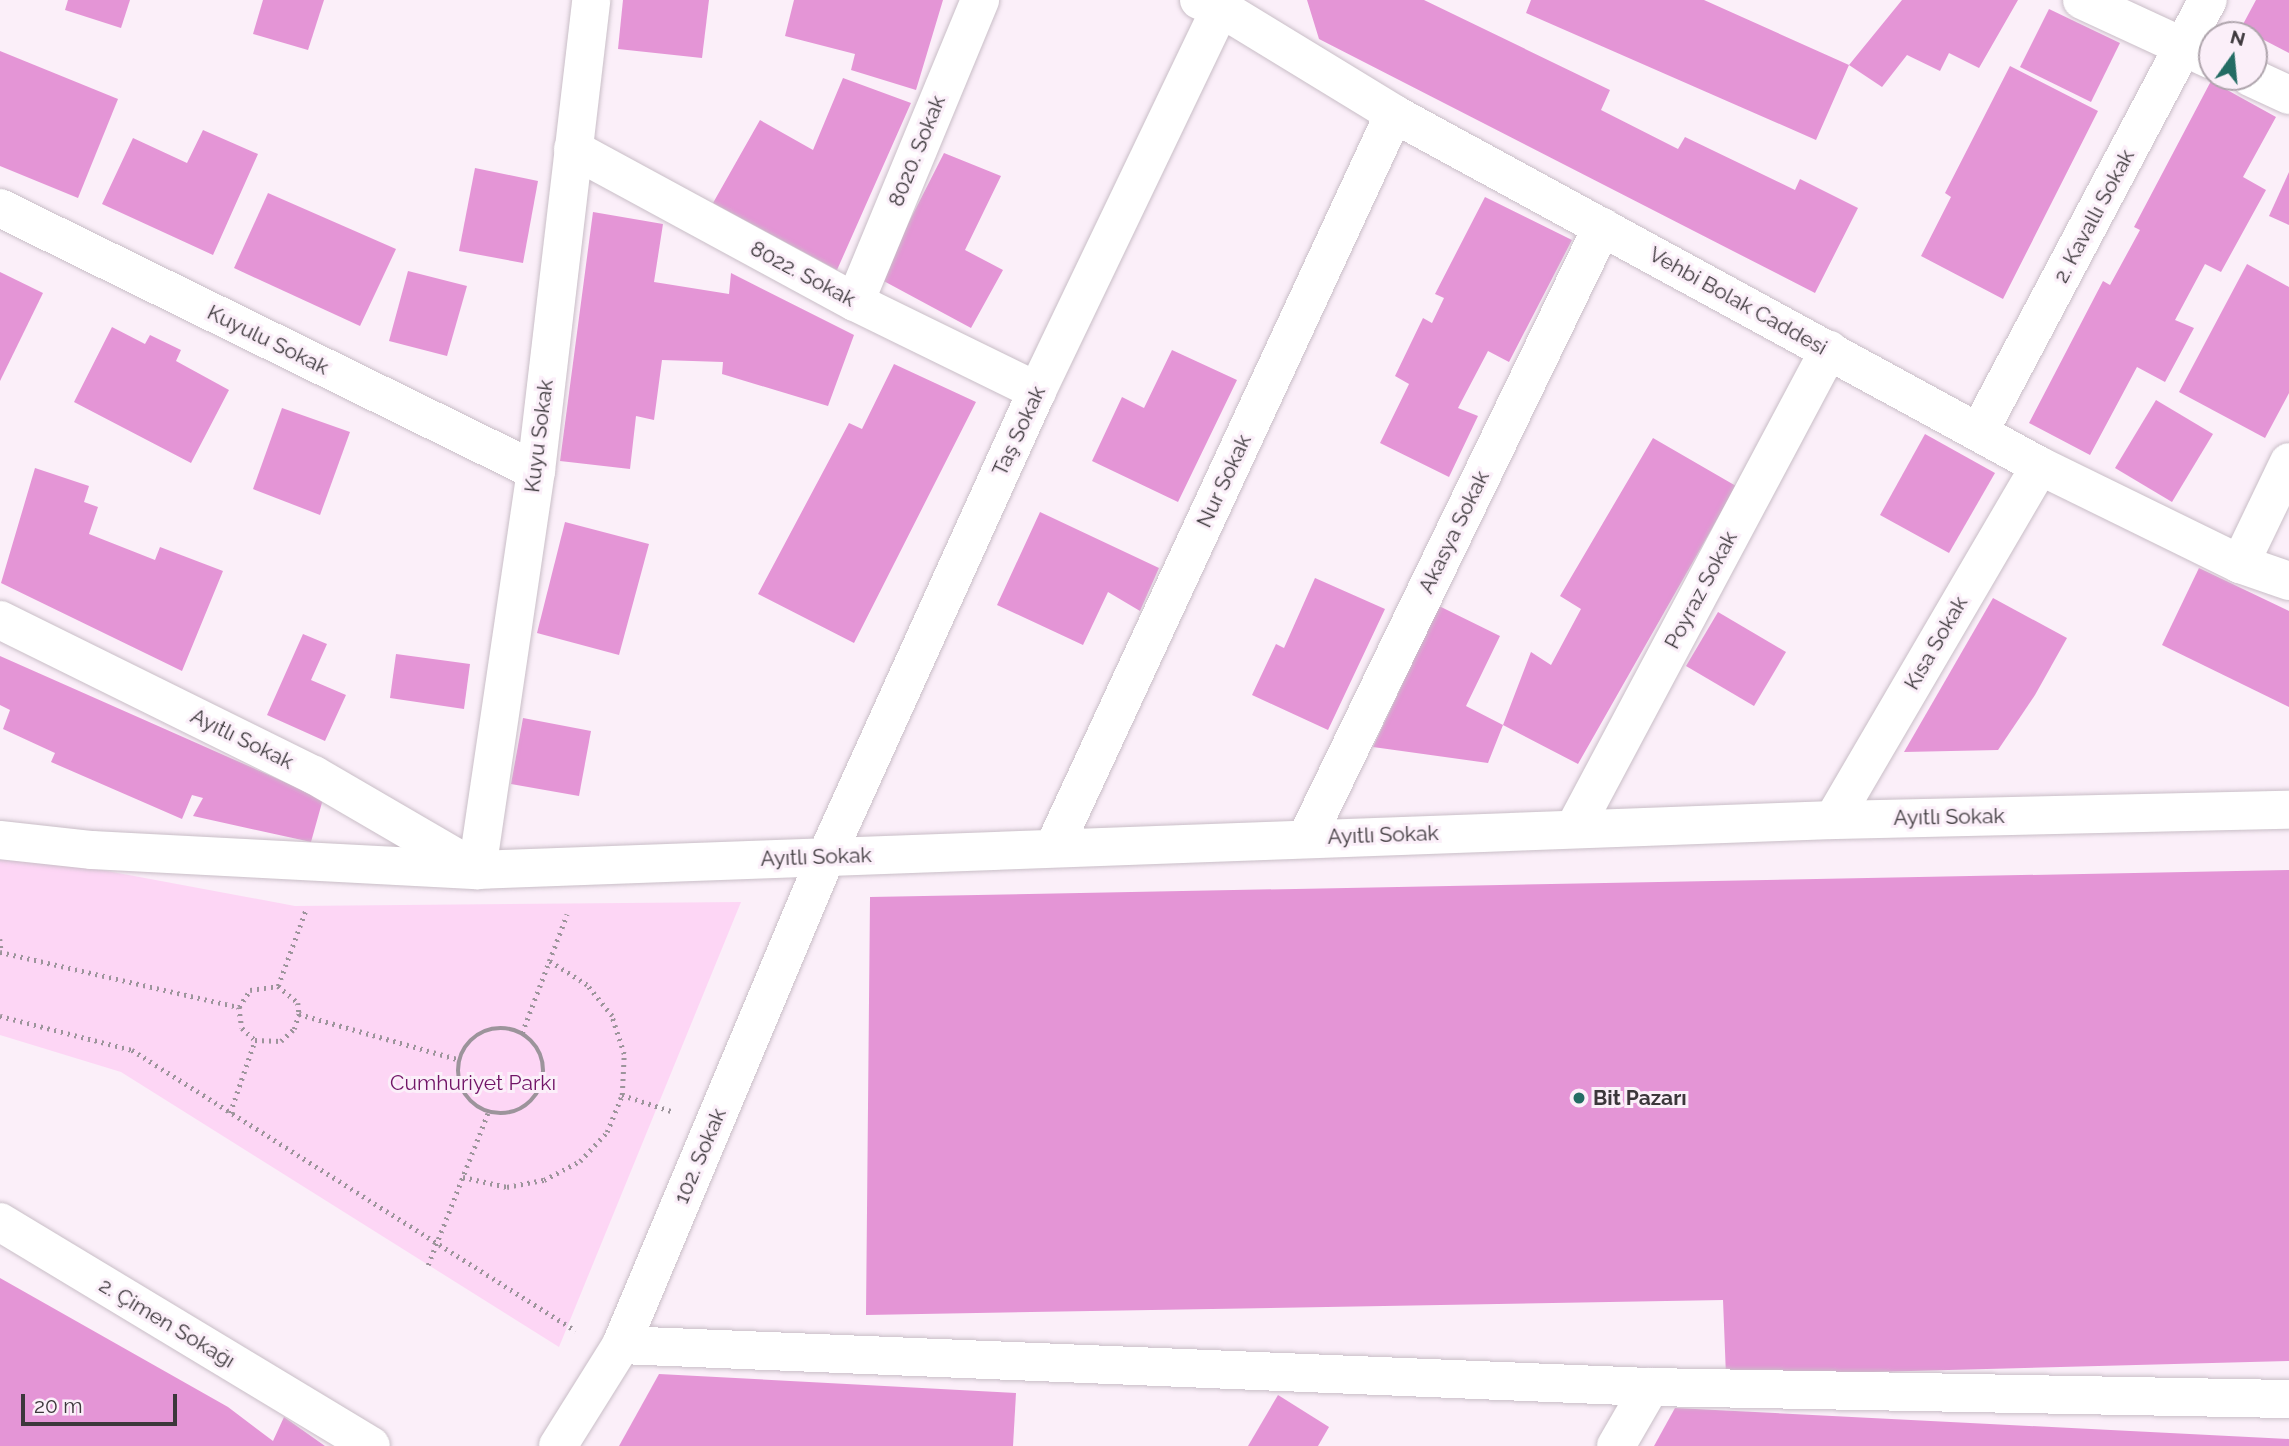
<!DOCTYPE html>
<meta charset="utf-8">
<style>
body{margin:0}
#map{position:relative;width:2289px;height:1446px;overflow:hidden;background:#fbeff9;font-family:Raleway,sans-serif}
div>[style]{position:absolute}
[style*='--x']{left:calc(var(--x)*1px);top:calc(var(--y)*1px);width:calc(var(--w)*1px);rotate:calc(var(--a)*1deg)}
.green>*{inset:0;background:#fdd6f5}
.building>*{inset:0;background:#e495d6}
.path>*{height:4.5px;margin-top:-2.25px;transform-origin:0;background:repeating-linear-gradient(90deg,#9c949b 0 2px,transparent 0 7px)}
.path>.ring{margin:-2.25px;padding:0;box-sizing:content-box;background:none;border:4.5px solid #9c949b;border-radius:50%}
.roads{filter:drop-shadow(0 0 2px #c9bec7) drop-shadow(0 0 2px #c9bec7)}
.minor>*{height:38px;margin:-19px;padding:0 19px;transform-origin:19px;border-radius:19px;background:#fff}
.dots>*{width:19px;height:19px;translate:-50% -50%;box-sizing:border-box;border:4px solid #fbeff9;border-radius:50%}
span{translate:-50% -50%;white-space:nowrap;text-align:center;line-height:1.15;-webkit-text-stroke:6px #fbeff9;paint-order:stroke}
.street-label{font-size:21px;color:#3c373b}
.park-label{font-size:21px;color:#711467}
.poi-label{font-size:21px;color:#3c373b;font-weight:700}
.left{translate:0 -50%;text-align:left}
.north{position:absolute;left:2198px;top:21px;width:70px;height:70px;box-sizing:border-box;background:#fbeff9;border:2px solid #afa5ad;border-radius:50%;rotate:15deg;font-size:19px;font-weight:700;line-height:28px;text-align:center;color:#3c373b}
.north::after{content:'';display:block;margin:auto;width:24px;height:32px;background:#246c64;clip-path:polygon(50% 0,100% 100%,50% 72%,0 100%)}
.scale{position:absolute;left:21px;top:1394px;width:156px;height:32px;box-sizing:border-box;border:4px solid #3c373b;border-top:0;padding-left:9px;font-size:21px;line-height:24px;white-space:nowrap;color:#3c373b;-webkit-text-stroke:5px #fbeff9;paint-order:stroke}
</style>
<div id="map">
<div class="green">
<div style="clip-path:polygon(0 851px,295px 906px,741px 902px,559px 1347px,121px 1072px,0 1035px)"></div>
</div>
<div class="building">
<div style="clip-path:polygon(68px 0,130px 0,121px 28px,65px 10px)"></div>
<div style="clip-path:polygon(263px 0,324px 0,308px 50px,253px 34px)"></div>
<div style="clip-path:polygon(623px 0,709px 0,702px 58px,618px 49px)"></div>
<div style="clip-path:polygon(794px 0,943px 0,916px 90px,851px 70px,855px 54px,785px 36px)"></div>
<div style="clip-path:polygon(1307px 0,1424px 0,1610px 90px,1601px 110px,1678px 149px,1685px 137px,1795px 190px,1800px 179px,1858px 208px,1815px 293px,1319px 39px)"></div>
<div style="clip-path:polygon(1531px 0,1704px 0,1849px 65px,1902px 0,2018px 0,1979px 68px,1949px 53px,1940px 71px,1907px 55px,1882px 87px,1849px 65px,1816px 140px,1526px 13px)"></div>
<div style="clip-path:polygon(2256px 0,2289px 0,2289px 53px,2241px 28px)"></div>
<div style="clip-path:polygon(2049px 9px,2120px 43px,2091px 102px,2020px 67px)"></div>
<div style="clip-path:polygon(0 51px,118px 99px,78px 198px,0 166px)"></div>
<div style="clip-path:polygon(2010px 66px,2098px 111px,2003px 299px,1921px 256px,1951px 197px,1945px 193px)"></div>
<div style="clip-path:polygon(843px 78px,911px 103px,837px 270px,713px 203px,760px 120px,813px 150px)"></div>
<div style="clip-path:polygon(2211px 81px,2276px 117px,2243px 177px,2266px 190px,2221px 272px,2205px 264px,2175px 320px,2194px 328px,2165px 382px,2137px 367px,2090px 455px,2029px 423px,2103px 281px,2110px 285px,2140px 230px,2134px 227px)"></div>
<div style="clip-path:polygon(203px 130px,258px 154px,213px 255px,102px 204px,133px 138px,187px 163px)"></div>
<div style="clip-path:polygon(944px 153px,1001px 176px,965px 250px,1003px 270px,971px 328px,880px 279px)"></div>
<div style="clip-path:polygon(475px 168px,538px 181px,523px 263px,459px 251px)"></div>
<div style="clip-path:polygon(2289px 172px,2289px 225px,2269px 216px)"></div>
<div style="clip-path:polygon(268px 193px,396px 249px,360px 326px,234px 268px)"></div>
<div style="clip-path:polygon(1485px 197px,1572px 240px,1509px 362px,1488px 351px,1458px 408px,1478px 416px,1449px 477px,1380px 443px,1409px 384px,1395px 376px,1423px 318px,1432px 323px,1444px 298px,1435px 294px)"></div>
<div style="clip-path:polygon(593px 212px,663px 224px,654px 282px,729px 294px,731px 273px,854px 335px,828px 406px,722px 374px,723px 362px,662px 360px,654px 420px,636px 416px,630px 469px,560px 461px)"></div>
<div style="clip-path:polygon(2247px 264px,2289px 287px,2289px 393px,2265px 438px,2179px 392px)"></div>
<div style="clip-path:polygon(408px 271px,467px 286px,447px 356px,389px 341px)"></div>
<div style="clip-path:polygon(0 272px,43px 293px,0 381px)"></div>
<div style="clip-path:polygon(112px 327px,145px 344px,150px 335px,181px 350px,176px 361px,229px 390px,191px 463px,74px 402px)"></div>
<div style="clip-path:polygon(1172px 350px,1237px 380px,1178px 502px,1092px 461px,1122px 397px,1144px 408px)"></div>
<div style="clip-path:polygon(894px 364px,976px 402px,854px 643px,758px 594px,849px 423px,862px 429px)"></div>
<div style="clip-path:polygon(2156px 400px,2213px 434px,2172px 502px,2115px 468px)"></div>
<div style="clip-path:polygon(282px 408px,350px 432px,320px 515px,253px 489px)"></div>
<div style="clip-path:polygon(1925px 434px,1995px 473px,1949px 553px,1880px 515px)"></div>
<div style="clip-path:polygon(1653px 438px,1736px 486px,1578px 764px,1503px 725px,1531px 652px,1551px 665px,1581px 609px,1560px 596px)"></div>
<div style="clip-path:polygon(35px 468px,89px 486px,84px 502px,98px 507px,89px 534px,155px 560px,160px 547px,223px 571px,182px 671px,1px 583px)"></div>
<div style="clip-path:polygon(1040px 512px,1159px 568px,1140px 611px,1108px 592px,1083px 645px,997px 605px)"></div>
<div style="clip-path:polygon(565px 522px,649px 544px,619px 655px,537px 633px)"></div>
<div style="clip-path:polygon(2199px 568px,2289px 611px,2289px 707px,2162px 645px)"></div>
<div style="clip-path:polygon(1315px 578px,1385px 609px,1328px 730px,1252px 695px,1276px 644px,1284px 648px)"></div>
<div style="clip-path:polygon(1993px 598px,2067px 638px,2035px 695px,1998px 750px,1904px 752px)"></div>
<div style="clip-path:polygon(1439px 606px,1500px 636px,1466px 706px,1503px 725px,1488px 763px,1373px 747px)"></div>
<div style="clip-path:polygon(1718px 612px,1786px 652px,1754px 706px,1686px 666px)"></div>
<div style="clip-path:polygon(303px 634px,327px 644px,311px 680px,346px 695px,325px 741px,267px 715px)"></div>
<div style="clip-path:polygon(396px 654px,470px 664px,464px 709px,390px 698px)"></div>
<div style="clip-path:polygon(0 656px,323px 799px,311px 842px,193px 816px,203px 798px,192px 795px,182px 819px,51px 762px,55px 753px,3px 729px,10px 710px,0 705px)"></div>
<div style="clip-path:polygon(523px 718px,591px 731px,579px 796px,511px 784px)"></div>
<div style="clip-path:polygon(2289px 870px,2289px 1361px,1726px 1376px,1723px 1300px,866px 1315px,870px 897px)"></div>
<div style="clip-path:polygon(0 1278px,228px 1407px,273px 1441px,284px 1417px,325px 1446px,0 1446px)"></div>
<div style="clip-path:polygon(659px 1374px,1016px 1393px,1013px 1446px,619px 1446px)"></div>
<div style="clip-path:polygon(1278px 1395px,1329px 1427px,1318px 1446px,1248px 1446px)"></div>
<div style="clip-path:polygon(1675px 1408px,2289px 1439px,2289px 1446px,1654px 1446px)"></div>
</div>
<div class="path">
<div style="--x:0;--y:939;--w:10;--a:84"></div>
<div style="--x:0;--y:952;--w:245;--a:13"></div>
<div style="--x:239;--y:1007;--w:21;--a:82"></div>
<div style="--x:242;--y:1028;--w:18;--a:43"></div>
<div style="--x:255;--y:1040;--w:26;--a:2"></div>
<div style="--x:281;--y:1041;--w:18;--a:-43"></div>
<div style="--x:294;--y:1029;--w:16;--a:-72"></div>
<div style="--x:299;--y:1014;--w:167;--a:15.9"></div>
<div style="--x:278;--y:986;--w:26;--a:40"></div>
<div style="--x:298;--y:1003;--w:10;--a:84"></div>
<div style="--x:239;--y:1007;--w:20;--a:-57"></div>
<div style="--x:250;--y:990;--w:28;--a:-8"></div>
<div style="--x:278;--y:986;--w:82;--a:-70"></div>
<div style="--x:0;--y:1016;--w:136;--a:14.4"></div>
<div style="--x:132;--y:1050;--w:525;--a:32.33"></div>
<div class="ring" style="left:458px;top:1028px;width:81.5px;height:81.5px"></div>
<div style="--x:522;--y:1033;--w:127;--a:-69.3"></div>
<div style="--x:622;--y:1095;--w:52;--a:18.1"></div>
<div style="--x:230;--y:1113;--w:77;--a:-71.1"></div>
<div style="--x:463;--y:1177;--w:45;--a:12.8"></div>
<div style="--x:507;--y:1187;--w:38;--a:-11"></div>
<div style="--x:544;--y:1180;--w:41;--a:-27.8"></div>
<div style="--x:580;--y:1161;--w:40;--a:-47"></div>
<div style="--x:607;--y:1132;--w:40;--a:-68"></div>
<div style="--x:622;--y:1095;--w:41;--a:-87.2"></div>
<div style="--x:624;--y:1054;--w:40;--a:-108"></div>
<div style="--x:612;--y:1016;--w:40;--a:-129"></div>
<div style="--x:587;--y:985;--w:45;--a:-147.7"></div>
<div style="--x:428;--y:1265;--w:163;--a:-68.5"></div>
</div>
<div class="roads">
<div class="minor">
<div style="--x:1199;--y:0;--w:21;--a:19"></div>
<div style="--x:1219;--y:7;--w:205;--a:31.4"></div>
<div style="--x:1394;--y:114;--w:736;--a:28.59"></div>
<div style="--x:2040;--y:466;--w:223;--a:26.1"></div>
<div style="--x:2240;--y:564;--w:52;--a:19.1"></div>
<div style="--x:2082;--y:0;--w:143;--a:24.8"></div>
<div style="--x:2250;--y:77;--w:43;--a:24.8"></div>
<div style="--x:573;--y:149;--w:321;--a:28.5"></div>
<div style="--x:855;--y:302;--w:203;--a:26.1"></div>
<div style="--x:0;--y:208;--w:597;--a:26.14"></div>
<div style="--x:855;--y:302;--w:327;--a:-67.5"></div>
<div style="--x:1979;--y:432;--w:489;--a:-62.1"></div>
<div style="--x:2240;--y:564;--w:113;--a:-64.3"></div>
<div style="--x:0;--y:620;--w:350;--a:26.3"></div>
<div style="--x:314;--y:775;--w:189;--a:30.2"></div>
<div style="--x:477;--y:870;--w:403;--a:-81.6"></div>
<div style="--x:536;--y:471;--w:474;--a:-83.3"></div>
<div style="--x:1833;--y:820;--w:410;--a:-59.7"></div>
<div style="--x:1574;--y:829;--w:543;--a:-61.97"></div>
<div style="--x:1307;--y:837;--w:678;--a:-64.19"></div>
<div style="--x:0;--y:840;--w:93;--a:6.2"></div>
<div style="--x:92;--y:850;--w:386;--a:3"></div>
<div style="--x:477;--y:870;--w:1357;--a:-2.11"></div>
<div style="--x:1833;--y:820;--w:456;--a:-1.3"></div>
<div style="--x:1054;--y:847;--w:808;--a:-65.12"></div>
<div style="--x:0;--y:1222;--w:433;--a:31.1"></div>
<div style="--x:621;--y:1345;--w:1030;--a:2.34"></div>
<div style="--x:1650;--y:1387;--w:639;--a:1.08"></div>
<div style="--x:558;--y:1446;--w:119;--a:-58"></div>
<div style="--x:621;--y:1345;--w:529;--a:-67.21"></div>
<div style="--x:826;--y:857;--w:512;--a:-65.64"></div>
<div style="--x:1037;--y:391;--w:433;--a:-64.4"></div>
<div style="--x:1616;--y:1446;--w:68;--a:-60"></div>
</div>
</div>
<div class="dots">
<div style="left:1579px;top:1098px;background:#246c64"></div>
</div>
<div class="street-label">
<span style="left:917px;top:151px;rotate:-68deg">8020. Sokak</span>
<span style="left:2094px;top:216px;rotate:-62deg">2. Kavallı Sokak</span>
<span style="left:803px;top:274px;rotate:28deg">8022. Sokak</span>
<span style="left:1738px;top:301px;rotate:29deg">Vehbi Bolak Caddesi</span>
<span style="left:268px;top:340px;rotate:26deg">Kuyulu Sokak</span>
<span style="left:1019px;top:431px;rotate:-65deg">Taş Sokak</span>
<span style="left:539px;top:436px;rotate:-83deg">Kuyu Sokak</span>
<span style="left:1224px;top:481px;rotate:-65deg">Nur Sokak</span>
<span style="left:1454px;top:532px;rotate:-64deg">Akasya Sokak</span>
<span style="left:1701px;top:590px;rotate:-62deg">Poyraz Sokak</span>
<span style="left:1936px;top:643px;rotate:-60deg">Kısa Sokak</span>
<span style="left:242px;top:739px;rotate:26deg">Ayıtlı Sokak</span>
<span style="left:1949px;top:817px;rotate:-1deg">Ayıtlı Sokak</span>
<span style="left:1383px;top:835px;rotate:-2deg">Ayıtlı Sokak</span>
<span style="left:816px;top:857px;rotate:-2deg">Ayıtlı Sokak</span>
<span style="left:700px;top:1156px;rotate:-67deg">102. Sokak</span>
<span style="left:167px;top:1323px;rotate:31deg">2. Çimen Sokağı</span>
</div>
<div class="park-label">
<span style="left:473px;top:1083px">Cumhuriyet Parkı</span>
</div>
<div class="poi-label">
<span class="left" style="left:1593px;top:1098px">Bit Pazarı</span>
</div>
<div class="north">N</div>
<div class="scale">20 m</div>
</div>
